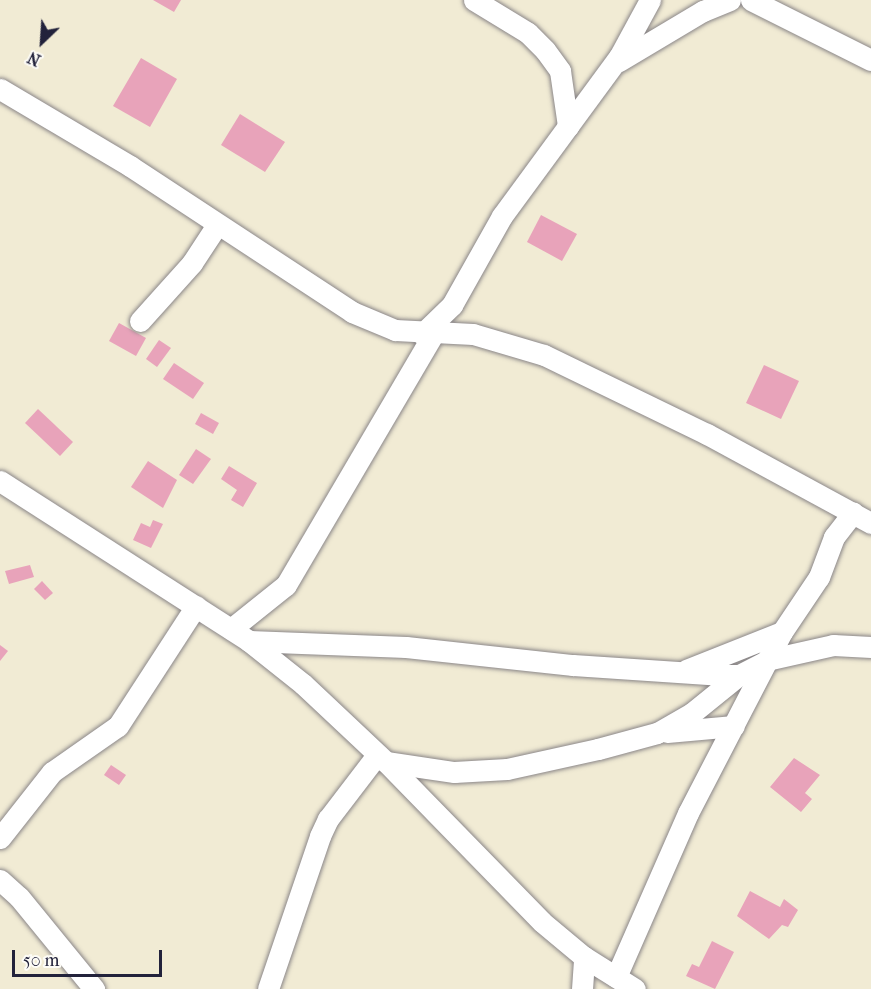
<!DOCTYPE html>
<style>
body{margin:0}
#map{position:relative;width:871px;height:989px;overflow:hidden;background:#f1ebd4;font-family:"IM FELL French Canon",serif}
div>[style]{position:absolute}
[style*='--x']{left:calc(var(--x)*1px);top:calc(var(--y)*1px);width:calc(var(--w)*1px);rotate:calc(var(--a)*1deg)}
.building>*{inset:0;background:#e8a3ba}
.roads{filter:drop-shadow(0 0 2px #8a8688) drop-shadow(0 0 2px #8a8688)}
.minor>*{height:21px;margin:-10.5px;padding:0 10.5px;transform-origin:10.5px;border-radius:10.5px;background:#fff}
span{translate:-50% -50%;white-space:nowrap;text-align:center;line-height:1.15;-webkit-text-stroke:5px #fdfcf7;paint-order:stroke}
.north{position:absolute;left:12px;top:12px;width:60px;height:60px;-webkit-text-stroke:4px #fdfcf7;paint-order:stroke;rotate:205deg;font-size:16px;font-weight:700;line-height:24px;text-align:center;color:#22223b}
.north::after{content:'';display:block;margin:auto;width:21px;height:27px;background:#22223b;clip-path:polygon(50% 0,100% 100%,50% 72%,0 100%)}
.scale{position:absolute;left:12px;top:950px;width:150px;height:27px;box-sizing:border-box;border:3px solid #22223b;border-top:0;padding-left:8px;font-size:18px;line-height:21px;white-space:nowrap;color:#22223b;-webkit-text-stroke:4px #fdfcf7;paint-order:stroke}
</style>
<div id="map">
<div class="building">
<div style="clip-path:polygon(153px 0,181px 0,174px 12px)"></div>
<div style="clip-path:polygon(141px 58px,177px 79px,150px 127px,113px 106px)"></div>
<div style="clip-path:polygon(240px 114px,285px 142px,265px 172px,221px 145px)"></div>
<div style="clip-path:polygon(541px 215px,577px 234px,562px 261px,527px 242px)"></div>
<div style="clip-path:polygon(119px 323px,146px 338px,136px 356px,109px 341px)"></div>
<div style="clip-path:polygon(159px 340px,171px 348px,157px 367px,146px 359px)"></div>
<div style="clip-path:polygon(174px 363px,204px 383px,193px 399px,163px 379px)"></div>
<div style="clip-path:polygon(764px 365px,799px 381px,781px 419px,746px 403px)"></div>
<div style="clip-path:polygon(38px 409px,73px 442px,60px 456px,25px 423px)"></div>
<div style="clip-path:polygon(201px 413px,219px 423px,213px 434px,195px 424px)"></div>
<div style="clip-path:polygon(196px 449px,211px 459px,193px 484px,179px 475px)"></div>
<div style="clip-path:polygon(148px 461px,177px 480px,163px 508px,131px 487px)"></div>
<div style="clip-path:polygon(229px 466px,257px 483px,243px 507px,231px 500px,237px 490px,221px 479px)"></div>
<div style="clip-path:polygon(153px 520px,163px 524px,151px 548px,133px 540px,141px 523px,150px 527px)"></div>
<div style="clip-path:polygon(30px 565px,34px 577px,9px 584px,5px 571px)"></div>
<div style="clip-path:polygon(42px 581px,53px 593px,45px 600px,34px 589px)"></div>
<div style="clip-path:polygon(0 645px,8px 651px,0 661px)"></div>
<div style="clip-path:polygon(794px 758px,820px 775px,805px 793px,812px 799px,801px 812px,770px 787px)"></div>
<div style="clip-path:polygon(111px 765px,126px 775px,119px 785px,104px 775px)"></div>
<div style="clip-path:polygon(750px 891px,780px 907px,784px 899px,798px 910px,788px 927px,782px 925px,769px 939px,737px 916px)"></div>
<div style="clip-path:polygon(712px 941px,734px 952px,715px 989px,686px 976px,692px 964px,699px 967px)"></div>
</div>
<div class="roads">
<div class="minor">
<div style="--x:474;--y:0;--w:63;--a:31.4"></div>
<div style="--x:528;--y:33;--w:24;--a:45"></div>
<div style="--x:545;--y:50;--w:26;--a:54"></div>
<div style="--x:560;--y:71;--w:56;--a:81.7"></div>
<div style="--x:751;--y:0;--w:134;--a:26.6"></div>
<div style="--x:619;--y:61;--w:98;--a:-30.8"></div>
<div style="--x:703;--y:11;--w:29;--a:-22"></div>
<div style="--x:0;--y:89;--w:151;--a:30.6"></div>
<div style="--x:130;--y:166;--w:266;--a:33.3"></div>
<div style="--x:352;--y:312;--w:47;--a:22.7"></div>
<div style="--x:395;--y:330;--w:78;--a:2.9"></div>
<div style="--x:473;--y:334;--w:74;--a:16.5"></div>
<div style="--x:544;--y:355;--w:181;--a:25.9"></div>
<div style="--x:707;--y:434;--w:187;--a:28.5"></div>
<div style="--x:140;--y:321;--w:78;--a:-48.1"></div>
<div style="--x:192;--y:263;--w:45;--a:-56.7"></div>
<div style="--x:422;--y:334;--w:42;--a:-44"></div>
<div style="--x:452;--y:305;--w:102;--a:-60.7"></div>
<div style="--x:502;--y:216;--w:197;--a:-53.7"></div>
<div style="--x:619;--y:57;--w:65;--a:-61.5"></div>
<div style="--x:0;--y:481;--w:296;--a:32.7"></div>
<div style="--x:249;--y:641;--w:69;--a:38.5"></div>
<div style="--x:303;--y:684;--w:114;--a:43.2"></div>
<div style="--x:386;--y:762;--w:223;--a:45.7"></div>
<div style="--x:542;--y:922;--w:55;--a:39.8"></div>
<div style="--x:584;--y:957;--w:60;--a:32.1"></div>
<div style="--x:231;--y:629;--w:70;--a:-38.7"></div>
<div style="--x:286;--y:585;--w:294;--a:-59.6"></div>
<div style="--x:249;--y:641;--w:157;--a:2.2"></div>
<div style="--x:406;--y:647;--w:168;--a:6.2"></div>
<div style="--x:573;--y:665;--w:150;--a:3.8"></div>
<div style="--x:723;--y:675;--w:16;--a:0"></div>
<div style="--x:739;--y:675;--w:36;--a:-27"></div>
<div style="--x:771;--y:659;--w:64;--a:-12.7"></div>
<div style="--x:833;--y:645;--w:38;--a:3"></div>
<div style="--x:686;--y:670;--w:103;--a:-21.6"></div>
<div style="--x:667;--y:732;--w:67;--a:-5.1"></div>
<div style="--x:386;--y:762;--w:69;--a:8.4"></div>
<div style="--x:454;--y:772;--w:53;--a:-3.2"></div>
<div style="--x:507;--y:769;--w:93;--a:-12.4"></div>
<div style="--x:598;--y:749;--w:61;--a:-15.2"></div>
<div style="--x:657;--y:733;--w:40;--a:-29.7"></div>
<div style="--x:692;--y:713;--w:60;--a:-39"></div>
<div style="--x:0;--y:838;--w:84;--a:-51.8"></div>
<div style="--x:52;--y:772;--w:80;--a:-34.9"></div>
<div style="--x:118;--y:726;--w:143;--a:-57"></div>
<div style="--x:0;--y:880;--w:25;--a:42"></div>
<div style="--x:19;--y:897;--w:119;--a:50.8"></div>
<div style="--x:616;--y:977;--w:179;--a:-66.3"></div>
<div style="--x:688;--y:813;--w:204;--a:-62.6"></div>
<div style="--x:782;--y:632;--w:66;--a:-56.1"></div>
<div style="--x:819;--y:577;--w:43;--a:-69.4"></div>
<div style="--x:834;--y:537;--w:31;--a:-52"></div>
<div style="--x:268;--y:989;--w:162;--a:-71.2"></div>
<div style="--x:320;--y:836;--w:19;--a:-65"></div>
<div style="--x:328;--y:819;--w:81;--a:-52.6"></div>
<div style="--x:582;--y:989;--w:32;--a:-86"></div>
</div>
</div>
<div class="north">N</div>
<div class="scale">50 m</div>
</div>
